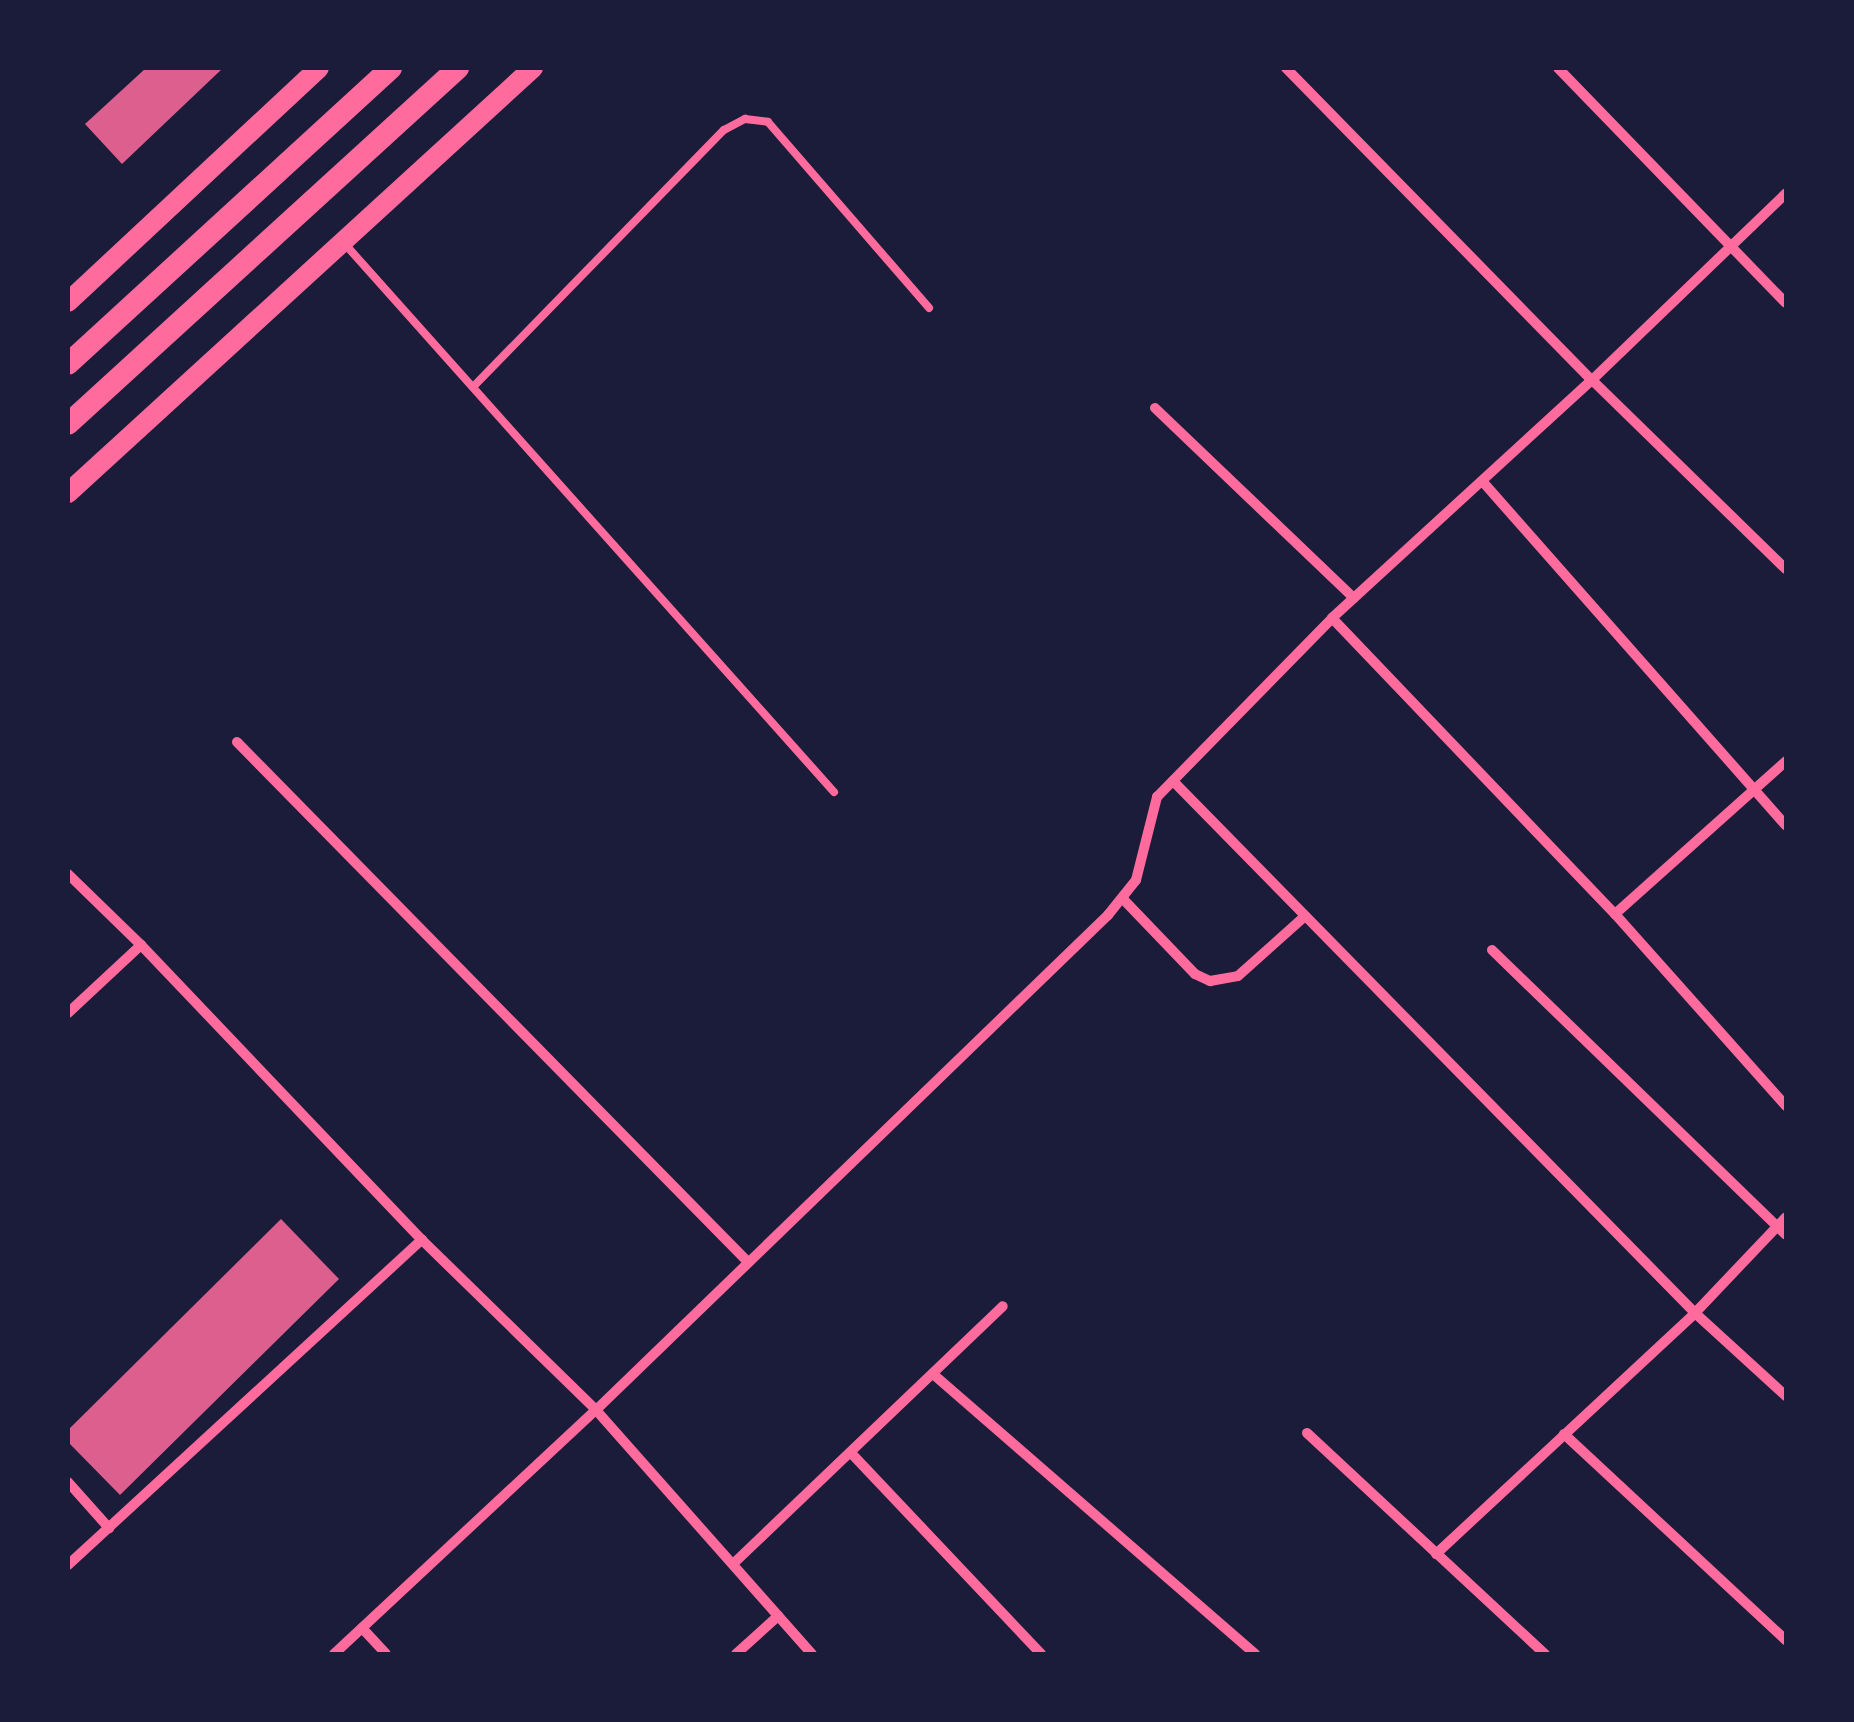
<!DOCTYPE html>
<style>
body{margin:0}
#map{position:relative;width:1854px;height:1722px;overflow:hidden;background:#1b1b3a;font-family:Cabin,sans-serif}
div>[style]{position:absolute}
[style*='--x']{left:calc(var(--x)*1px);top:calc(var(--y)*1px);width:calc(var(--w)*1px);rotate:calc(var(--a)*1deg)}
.building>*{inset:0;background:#dd5f8e}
.service>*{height:8px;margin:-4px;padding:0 4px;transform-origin:4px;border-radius:4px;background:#ff6b9d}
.minor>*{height:10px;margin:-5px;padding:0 5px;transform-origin:5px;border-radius:5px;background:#ff6b9d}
.secondary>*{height:20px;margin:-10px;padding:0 10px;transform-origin:10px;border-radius:10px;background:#ff6b9d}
.primary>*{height:22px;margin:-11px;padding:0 11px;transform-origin:11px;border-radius:11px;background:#ff6b9d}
span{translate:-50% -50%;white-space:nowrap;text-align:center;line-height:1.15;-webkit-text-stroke:10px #1b1b3a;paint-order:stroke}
.frame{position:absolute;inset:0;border:70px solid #1b1b3a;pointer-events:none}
</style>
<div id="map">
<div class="building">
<div style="clip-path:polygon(146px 68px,223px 68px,122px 164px,85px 124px)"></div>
<div style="clip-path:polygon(281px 1219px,339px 1279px,120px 1495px,68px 1442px,68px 1430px)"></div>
</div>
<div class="service">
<div style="--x:344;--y:243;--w:736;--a:48.25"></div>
<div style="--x:473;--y:387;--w:359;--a:-45.7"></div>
<div style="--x:724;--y:130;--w:24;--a:-28"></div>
<div style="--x:745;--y:119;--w:23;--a:7"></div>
<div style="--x:768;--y:122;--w:246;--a:49.1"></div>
</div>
<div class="minor">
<div style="--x:1286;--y:68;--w:437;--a:45.6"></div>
<div style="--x:1592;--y:380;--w:271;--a:44.3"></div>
<div style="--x:1558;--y:68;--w:327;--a:45.9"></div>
<div style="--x:1155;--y:408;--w:275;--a:43.7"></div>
<div style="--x:1483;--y:482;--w:458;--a:48.6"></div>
<div style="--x:1332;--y:618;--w:410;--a:46.3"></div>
<div style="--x:1615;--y:914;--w:257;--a:48.3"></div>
<div style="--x:237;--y:742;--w:729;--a:45.5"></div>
<div style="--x:1173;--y:781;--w:745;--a:45.54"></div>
<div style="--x:1695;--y:1313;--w:123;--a:42.4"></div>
<div style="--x:68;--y:874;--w:102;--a:44.2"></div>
<div style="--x:141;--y:945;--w:407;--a:46.4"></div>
<div style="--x:422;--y:1240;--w:243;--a:44.3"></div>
<div style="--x:596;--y:1410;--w:326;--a:48.5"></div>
<div style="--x:1123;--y:899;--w:104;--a:46.2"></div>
<div style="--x:1195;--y:974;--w:17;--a:25"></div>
<div style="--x:1210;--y:981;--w:28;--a:-10"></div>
<div style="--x:1238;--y:976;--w:90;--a:-41.8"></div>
<div style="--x:1615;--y:914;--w:229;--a:-41.8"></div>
<div style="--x:1492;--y:950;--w:409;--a:44.1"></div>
<div style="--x:68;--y:1013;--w:100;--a:-43"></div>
<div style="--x:933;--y:1374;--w:427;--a:41"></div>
<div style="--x:1307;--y:1433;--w:325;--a:42.9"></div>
<div style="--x:1564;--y:1434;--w:303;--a:42.9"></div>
<div style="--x:852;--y:1454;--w:275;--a:46.6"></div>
<div style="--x:68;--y:1482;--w:62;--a:48.3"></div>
<div style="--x:1436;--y:1554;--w:354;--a:-42.9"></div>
<div style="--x:1695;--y:1313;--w:132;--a:-46.5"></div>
<div style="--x:733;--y:1564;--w:373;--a:-43.7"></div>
<div style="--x:68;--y:1565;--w:481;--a:-42.6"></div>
<div style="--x:362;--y:1628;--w:35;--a:47"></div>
<div style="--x:334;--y:1654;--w:358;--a:-43"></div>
<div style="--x:596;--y:1410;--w:712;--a:-44.03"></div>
<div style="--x:1108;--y:915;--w:45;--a:-51.3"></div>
<div style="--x:1136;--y:880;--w:86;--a:-75.8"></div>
<div style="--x:1157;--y:797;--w:250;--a:-45.6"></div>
<div style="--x:1332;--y:618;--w:352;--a:-42.5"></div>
<div style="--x:1592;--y:380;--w:269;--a:-43.9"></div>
<div style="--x:736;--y:1654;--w:57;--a:-42.1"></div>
</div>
<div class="secondary">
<div style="--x:68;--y:302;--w:343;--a:-43"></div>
<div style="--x:68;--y:493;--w:630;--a:-42.43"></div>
</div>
<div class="primary">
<div style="--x:68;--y:364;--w:438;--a:-42.5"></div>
<div style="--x:68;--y:424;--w:528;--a:-42.39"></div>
</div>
<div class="frame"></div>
</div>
